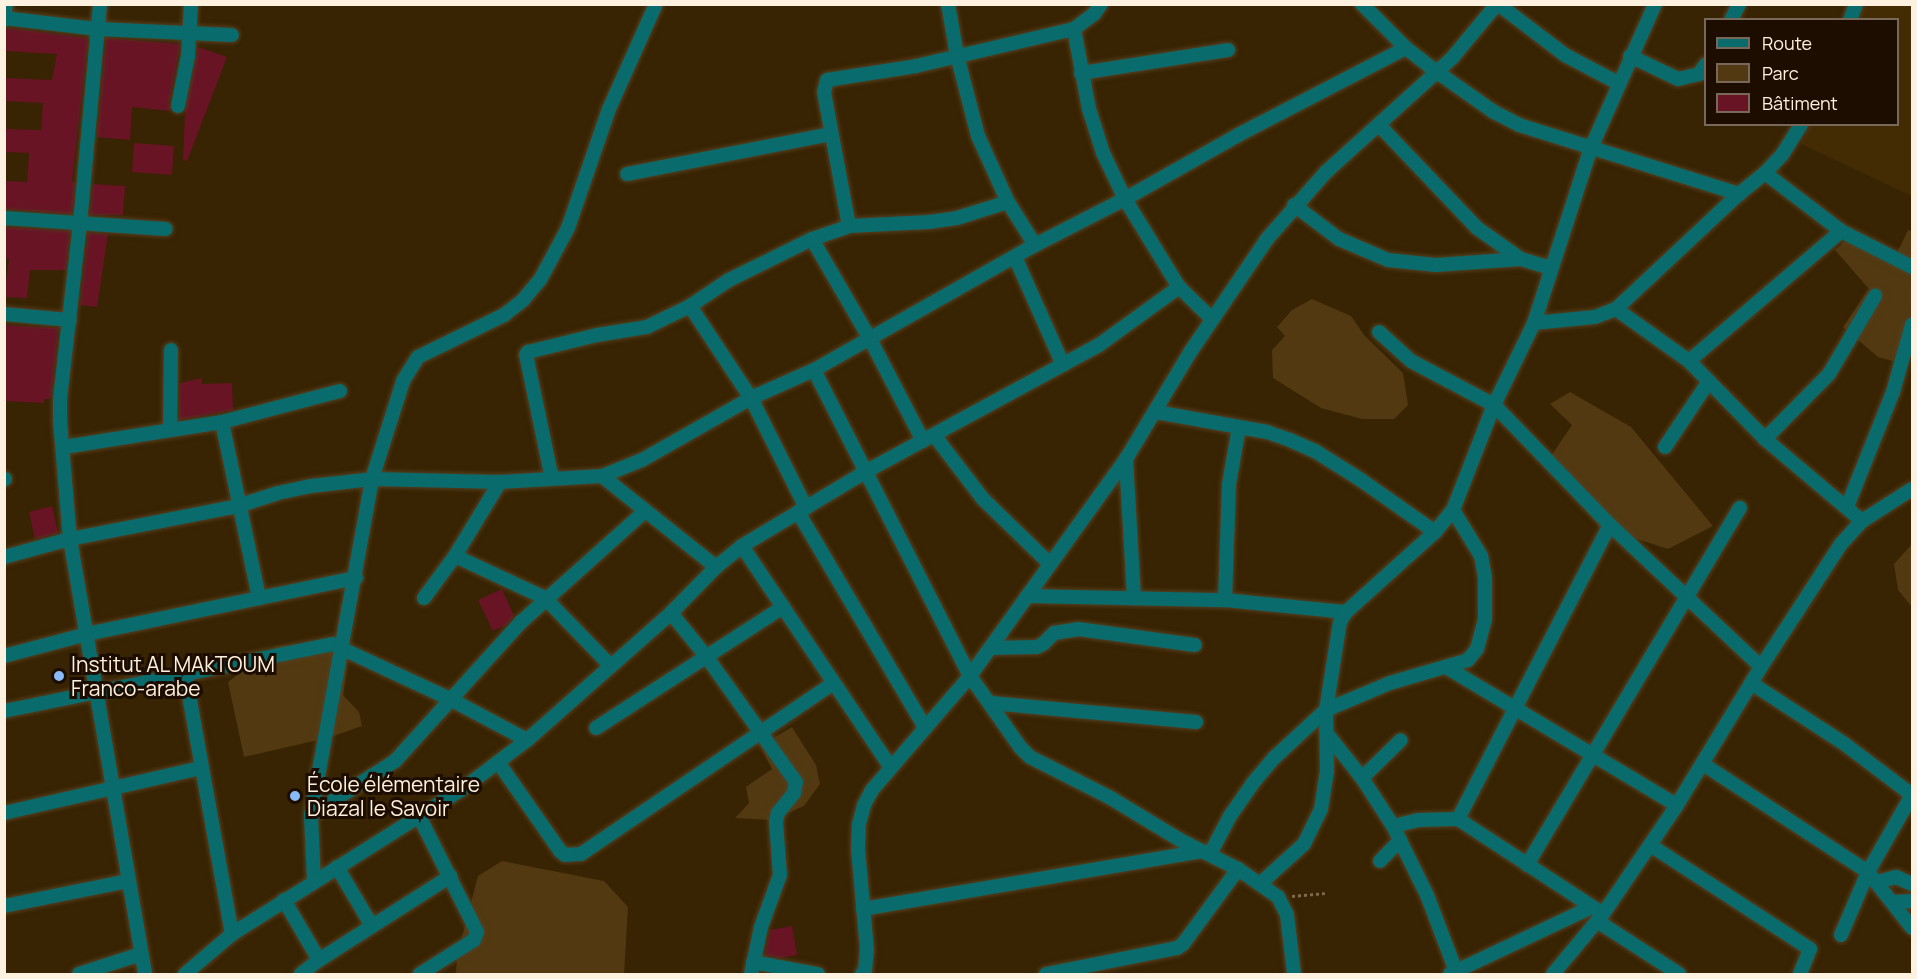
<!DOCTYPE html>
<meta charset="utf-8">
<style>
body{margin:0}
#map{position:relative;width:1917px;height:979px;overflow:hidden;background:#382302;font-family:Manrope,sans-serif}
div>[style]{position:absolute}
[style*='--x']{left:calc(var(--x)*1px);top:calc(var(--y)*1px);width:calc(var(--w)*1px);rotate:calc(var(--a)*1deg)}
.built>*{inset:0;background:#432c04}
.green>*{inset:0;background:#523911}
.building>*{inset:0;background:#681425}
.path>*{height:3px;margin-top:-1.5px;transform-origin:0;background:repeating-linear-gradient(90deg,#7e6b50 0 3px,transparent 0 6px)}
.roads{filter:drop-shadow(0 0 2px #544021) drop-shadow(0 0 2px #544021)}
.street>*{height:14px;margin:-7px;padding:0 7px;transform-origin:7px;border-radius:7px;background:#096b6c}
.dots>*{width:16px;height:16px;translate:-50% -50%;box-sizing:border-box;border:3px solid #1c0d00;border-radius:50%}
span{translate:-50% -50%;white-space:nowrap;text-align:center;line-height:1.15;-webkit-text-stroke:6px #1c0d00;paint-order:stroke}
.poi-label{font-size:21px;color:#fff1df}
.left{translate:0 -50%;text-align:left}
.frame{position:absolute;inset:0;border:6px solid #fff1df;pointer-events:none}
.legend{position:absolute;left:1704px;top:18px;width:195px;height:108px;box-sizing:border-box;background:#1c0d00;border:2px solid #776859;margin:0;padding:8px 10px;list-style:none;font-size:18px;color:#fff1df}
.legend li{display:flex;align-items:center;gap:12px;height:30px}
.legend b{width:30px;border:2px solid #776859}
</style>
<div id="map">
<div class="built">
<div style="clip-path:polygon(1864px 5px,1912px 5px,1912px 196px,1801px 144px,1810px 125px,1898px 124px,1898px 20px,1858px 19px)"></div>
</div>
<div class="green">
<div style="clip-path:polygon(1908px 230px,1912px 231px,1912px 347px,1907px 365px,1878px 357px,1843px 327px,1869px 289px,1835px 250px,1853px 234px,1896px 255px)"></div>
<div style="clip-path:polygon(1312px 299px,1351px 316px,1364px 335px,1403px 373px,1408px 405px,1394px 419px,1362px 419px,1321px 408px,1273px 378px,1272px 350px,1285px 336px,1277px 327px,1292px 310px)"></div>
<div style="clip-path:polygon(1570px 392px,1631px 427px,1713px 526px,1668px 549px,1600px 527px,1545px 465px,1572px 425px,1550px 404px)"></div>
<div style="clip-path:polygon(1912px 544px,1912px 607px,1898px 590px,1894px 564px)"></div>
<div style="clip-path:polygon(341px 604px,352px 625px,343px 695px,359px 712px,362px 726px,331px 737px,244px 757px,228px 682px,276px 646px,335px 641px)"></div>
<div style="clip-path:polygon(792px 727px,816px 765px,820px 784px,804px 806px,772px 820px,735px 818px,749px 803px,746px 787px,772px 769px,760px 746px)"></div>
<div style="clip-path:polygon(502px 861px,604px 881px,628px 907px,624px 974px,456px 974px,457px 956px,478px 876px)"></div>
</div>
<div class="building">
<div style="clip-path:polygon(9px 28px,88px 38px,72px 182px,75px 182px,72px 214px,4px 209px,4px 181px,27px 182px,29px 153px,4px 152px,4px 129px,41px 130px,43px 103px,4px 101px,4px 78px,52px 80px,57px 54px,5px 51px,6px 29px)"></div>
<div style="clip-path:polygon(106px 38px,180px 44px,169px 104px,171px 111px,132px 107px,130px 140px,97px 137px)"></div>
<div style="clip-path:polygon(198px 47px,227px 57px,187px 161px,183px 160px,185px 112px)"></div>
<div style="clip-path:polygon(134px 143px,174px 146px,172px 175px,132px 172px)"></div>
<div style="clip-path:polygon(93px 184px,125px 186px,123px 215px,90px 215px)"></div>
<div style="clip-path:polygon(4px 227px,70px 231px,66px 270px,30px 270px,27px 298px,4px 297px,9px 259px,4px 258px)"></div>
<div style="clip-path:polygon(88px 233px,108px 234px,97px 307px,80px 305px)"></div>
<div style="clip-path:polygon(4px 325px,58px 328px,52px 392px,50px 399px,44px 399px,44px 403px,4px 401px)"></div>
<div style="clip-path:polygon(202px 378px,202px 384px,232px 383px,233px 410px,179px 420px,180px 383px)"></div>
<div style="clip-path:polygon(52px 506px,58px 533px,35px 539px,29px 512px)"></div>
<div style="clip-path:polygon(502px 589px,514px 616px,506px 625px,493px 631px,478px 600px)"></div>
<div style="clip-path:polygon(792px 926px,797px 955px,780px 958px,765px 955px,770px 930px)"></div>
</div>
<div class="path">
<div style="--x:1292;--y:896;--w:33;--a:-5"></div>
</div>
<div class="roads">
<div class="street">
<div style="--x:100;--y:4;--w:220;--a:95.2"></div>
<div style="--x:80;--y:223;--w:176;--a:96.5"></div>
<div style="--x:60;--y:398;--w:23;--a:90"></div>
<div style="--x:60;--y:421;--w:118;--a:85.2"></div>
<div style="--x:70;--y:539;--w:441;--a:80.2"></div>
<div style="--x:948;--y:4;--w:52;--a:80"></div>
<div style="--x:957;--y:55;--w:84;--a:75.5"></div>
<div style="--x:978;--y:136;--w:72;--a:65.6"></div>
<div style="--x:1008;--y:202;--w:51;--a:57.9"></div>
<div style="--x:1362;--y:4;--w:62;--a:45"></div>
<div style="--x:1406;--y:48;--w:39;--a:38"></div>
<div style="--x:1437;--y:72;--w:70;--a:35.1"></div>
<div style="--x:1494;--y:112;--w:28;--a:27"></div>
<div style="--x:1519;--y:125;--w:231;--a:17.4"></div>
<div style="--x:1498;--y:4;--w:84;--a:37.3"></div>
<div style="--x:1565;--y:55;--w:60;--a:27.8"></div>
<div style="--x:4;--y:18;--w:95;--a:6.7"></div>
<div style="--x:98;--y:29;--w:134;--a:2.6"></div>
<div style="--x:4;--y:20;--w:16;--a:-83"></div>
<div style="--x:1731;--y:20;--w:18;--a:-63"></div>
<div style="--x:1850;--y:20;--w:17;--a:-69"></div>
<div style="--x:1074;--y:29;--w:81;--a:79.4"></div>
<div style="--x:1089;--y:109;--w:46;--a:72.3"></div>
<div style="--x:1103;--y:153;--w:51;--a:64.4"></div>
<div style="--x:1125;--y:199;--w:103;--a:58.5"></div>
<div style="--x:1179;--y:287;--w:46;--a:44.1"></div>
<div style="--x:1630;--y:56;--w:53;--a:25.6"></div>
<div style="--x:1678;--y:79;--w:22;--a:-13"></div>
<div style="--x:1699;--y:74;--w:12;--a:-55"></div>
<div style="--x:1081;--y:73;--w:149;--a:-8.9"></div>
<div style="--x:178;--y:106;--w:51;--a:-78.7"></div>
<div style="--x:188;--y:56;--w:52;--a:-86.7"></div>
<div style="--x:1379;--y:125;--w:142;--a:46.4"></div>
<div style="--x:1477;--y:228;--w:54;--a:35.2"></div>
<div style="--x:1521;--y:259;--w:30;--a:17"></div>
<div style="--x:1765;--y:173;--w:96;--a:37.3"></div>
<div style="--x:1841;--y:231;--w:80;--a:26.9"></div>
<div style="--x:627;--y:174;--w:208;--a:-11.1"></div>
<div style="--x:1294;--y:205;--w:56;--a:37.1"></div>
<div style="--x:1339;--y:239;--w:53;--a:23.2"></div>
<div style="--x:1388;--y:260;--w:48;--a:5.9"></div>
<div style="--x:1436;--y:265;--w:85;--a:-4"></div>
<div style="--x:4;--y:218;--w:162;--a:3.9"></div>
<div style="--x:849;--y:226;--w:136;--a:-100.6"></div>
<div style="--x:824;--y:92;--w:12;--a:-76"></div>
<div style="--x:827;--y:80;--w:90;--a:-8.9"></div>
<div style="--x:916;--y:66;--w:162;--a:-13.2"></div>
<div style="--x:1074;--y:29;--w:25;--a:-37"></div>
<div style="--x:1094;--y:14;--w:12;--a:-55"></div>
<div style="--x:812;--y:239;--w:116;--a:59.9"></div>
<div style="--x:870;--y:339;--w:115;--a:62.5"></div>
<div style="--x:1015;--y:257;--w:118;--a:66"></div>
<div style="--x:690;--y:306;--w:110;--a:56.5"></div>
<div style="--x:751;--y:398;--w:123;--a:63.4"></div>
<div style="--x:1616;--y:309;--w:90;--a:35.5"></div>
<div style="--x:1689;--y:361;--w:109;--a:45.7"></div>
<div style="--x:1765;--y:439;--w:127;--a:40.2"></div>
<div style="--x:4;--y:314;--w:66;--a:5.2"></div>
<div style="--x:1534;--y:323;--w:61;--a:-5.6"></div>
<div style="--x:1595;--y:317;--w:22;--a:-21"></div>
<div style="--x:1616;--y:309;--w:168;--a:-43.1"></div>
<div style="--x:1739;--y:194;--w:33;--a:-39"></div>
<div style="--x:1765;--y:173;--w:25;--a:-47"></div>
<div style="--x:1782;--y:155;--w:36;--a:-58"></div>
<div style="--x:1379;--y:332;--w:43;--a:42.2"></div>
<div style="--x:1411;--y:361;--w:94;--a:27.9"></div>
<div style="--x:1494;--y:405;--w:167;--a:46"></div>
<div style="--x:1610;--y:525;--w:207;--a:43.2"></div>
<div style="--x:1689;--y:361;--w:200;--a:-40.5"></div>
<div style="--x:814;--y:370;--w:343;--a:63"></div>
<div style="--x:970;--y:676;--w:87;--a:54.8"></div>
<div style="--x:1020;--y:747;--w:14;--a:45"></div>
<div style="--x:1030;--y:757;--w:89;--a:26.9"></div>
<div style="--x:1109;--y:797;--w:85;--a:31.1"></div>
<div style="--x:1182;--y:841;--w:63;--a:26.6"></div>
<div style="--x:1238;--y:869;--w:49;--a:35"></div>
<div style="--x:1278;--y:897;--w:20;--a:63"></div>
<div style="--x:1287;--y:915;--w:59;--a:83.2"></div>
<div style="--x:1156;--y:412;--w:113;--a:10.2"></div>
<div style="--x:1267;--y:432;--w:24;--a:19"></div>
<div style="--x:1290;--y:440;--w:27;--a:24"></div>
<div style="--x:1315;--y:451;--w:54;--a:32.2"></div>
<div style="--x:1361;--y:480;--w:90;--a:35.1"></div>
<div style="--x:222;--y:422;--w:180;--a:78.1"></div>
<div style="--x:170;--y:430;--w:80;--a:-89.3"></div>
<div style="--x:934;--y:435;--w:81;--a:52.6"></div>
<div style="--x:983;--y:499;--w:93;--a:44.1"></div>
<div style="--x:1765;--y:439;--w:91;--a:-45.4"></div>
<div style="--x:1829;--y:374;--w:91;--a:-59.5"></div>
<div style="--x:64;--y:447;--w:160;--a:-9"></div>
<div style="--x:222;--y:422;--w:122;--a:-14.7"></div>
<div style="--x:1665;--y:447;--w:79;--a:-56.3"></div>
<div style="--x:1126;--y:459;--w:139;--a:86.7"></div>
<div style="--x:602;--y:476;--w:146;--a:38.6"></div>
<div style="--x:4;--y:479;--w:1;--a:0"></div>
<div style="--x:552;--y:479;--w:127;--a:-101.8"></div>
<div style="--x:526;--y:355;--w:4;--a:-56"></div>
<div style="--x:528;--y:352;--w:71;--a:-13.8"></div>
<div style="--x:597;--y:335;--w:51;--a:-9.1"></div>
<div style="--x:647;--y:327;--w:48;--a:-26"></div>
<div style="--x:690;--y:306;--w:47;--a:-33.7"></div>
<div style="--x:729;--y:280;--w:93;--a:-26.3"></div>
<div style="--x:812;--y:239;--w:39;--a:-19"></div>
<div style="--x:849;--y:226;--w:80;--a:-2.9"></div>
<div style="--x:929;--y:222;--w:28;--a:-8"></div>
<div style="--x:957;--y:218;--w:53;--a:-17.4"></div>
<div style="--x:1847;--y:507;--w:124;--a:-68.2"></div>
<div style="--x:1893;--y:392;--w:70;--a:-74.2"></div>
<div style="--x:798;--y:512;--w:251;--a:59.5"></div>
<div style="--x:742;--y:546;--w:267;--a:56.1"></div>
<div style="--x:455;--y:556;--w:99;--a:25"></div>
<div style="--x:545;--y:598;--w:93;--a:45.9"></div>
<div style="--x:4;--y:557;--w:68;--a:-15.3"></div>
<div style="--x:70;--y:539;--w:171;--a:-11.1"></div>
<div style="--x:238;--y:506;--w:42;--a:-18"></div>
<div style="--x:278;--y:493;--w:34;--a:-12"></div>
<div style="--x:311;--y:486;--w:61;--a:-6.5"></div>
<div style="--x:372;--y:479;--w:128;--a:1.3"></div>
<div style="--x:500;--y:482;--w:102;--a:-3.4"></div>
<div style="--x:602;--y:476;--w:43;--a:-21.8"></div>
<div style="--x:642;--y:460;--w:125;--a:-29.6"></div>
<div style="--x:751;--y:398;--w:69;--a:-24"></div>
<div style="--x:814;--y:370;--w:254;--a:-29.5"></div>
<div style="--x:1035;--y:245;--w:101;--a:-27.1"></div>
<div style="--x:1125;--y:199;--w:130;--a:-29.5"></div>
<div style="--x:1238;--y:135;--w:189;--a:-27.4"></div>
<div style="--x:1027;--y:596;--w:198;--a:1.2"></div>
<div style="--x:1225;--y:600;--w:122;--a:5.7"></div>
<div style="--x:424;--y:598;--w:52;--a:-53.6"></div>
<div style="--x:455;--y:556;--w:87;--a:-58.7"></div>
<div style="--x:1225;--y:600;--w:116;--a:-88"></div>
<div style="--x:1229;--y:484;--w:58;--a:-80"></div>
<div style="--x:671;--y:613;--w:55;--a:50.9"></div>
<div style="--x:706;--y:656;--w:155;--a:54.5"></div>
<div style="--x:796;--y:782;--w:11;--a:100"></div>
<div style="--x:794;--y:793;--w:26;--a:129"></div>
<div style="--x:778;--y:813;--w:9;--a:103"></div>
<div style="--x:776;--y:822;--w:53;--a:85.7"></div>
<div style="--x:780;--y:875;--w:55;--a:110.1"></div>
<div style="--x:761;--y:927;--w:48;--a:102"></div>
<div style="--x:990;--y:648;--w:47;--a:-1.2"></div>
<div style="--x:1037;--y:647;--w:7;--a:-27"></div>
<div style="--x:1043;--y:644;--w:16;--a:-45"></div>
<div style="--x:1054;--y:633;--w:24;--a:-9"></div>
<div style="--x:1078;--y:629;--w:118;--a:7.8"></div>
<div style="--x:4;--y:656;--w:86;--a:-14.8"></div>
<div style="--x:87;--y:634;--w:275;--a:-11.8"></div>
<div style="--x:1446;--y:667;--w:269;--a:30.9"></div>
<div style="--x:185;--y:673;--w:265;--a:79.8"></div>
<div style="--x:1751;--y:683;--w:113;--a:33.1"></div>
<div style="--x:1846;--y:745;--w:83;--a:37.1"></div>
<div style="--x:991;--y:703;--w:206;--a:5.3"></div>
<div style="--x:4;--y:711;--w:335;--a:-11.5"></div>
<div style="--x:332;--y:644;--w:130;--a:25"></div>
<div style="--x:450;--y:699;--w:87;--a:28"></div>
<div style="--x:596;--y:728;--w:223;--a:-32.9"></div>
<div style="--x:1328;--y:735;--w:55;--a:51.7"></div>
<div style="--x:1362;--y:778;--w:57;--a:57.1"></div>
<div style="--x:1393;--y:826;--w:77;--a:63.8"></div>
<div style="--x:1427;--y:895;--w:85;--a:69.2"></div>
<div style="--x:498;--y:762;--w:108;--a:55.1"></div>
<div style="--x:560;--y:851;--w:6;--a:39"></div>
<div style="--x:565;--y:855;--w:16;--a:-4"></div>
<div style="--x:581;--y:854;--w:305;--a:-34.1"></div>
<div style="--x:1703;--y:764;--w:197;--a:33.2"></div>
<div style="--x:1868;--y:872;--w:71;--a:51.8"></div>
<div style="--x:1362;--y:778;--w:54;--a:-44.3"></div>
<div style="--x:4;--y:813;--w:201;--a:-12.9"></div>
<div style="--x:311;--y:815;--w:100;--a:-32.7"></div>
<div style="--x:395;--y:761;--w:188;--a:-47.8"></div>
<div style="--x:521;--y:622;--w:165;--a:-41.8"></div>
<div style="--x:419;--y:816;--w:130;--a:63.4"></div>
<div style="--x:477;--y:932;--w:9;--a:111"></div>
<div style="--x:474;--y:940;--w:64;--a:147.8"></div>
<div style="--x:1458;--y:819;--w:331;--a:-62.7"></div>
<div style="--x:1393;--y:826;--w:26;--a:-13"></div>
<div style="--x:1418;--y:820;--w:40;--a:-1.4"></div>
<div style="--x:1458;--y:819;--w:173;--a:33.2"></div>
<div style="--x:1650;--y:845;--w:191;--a:33"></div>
<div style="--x:1810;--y:949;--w:27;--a:112"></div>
<div style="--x:1210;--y:854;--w:43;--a:-62.2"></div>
<div style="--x:1230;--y:816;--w:39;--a:-55"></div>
<div style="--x:1252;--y:784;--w:35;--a:-50"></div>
<div style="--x:1275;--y:757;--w:69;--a:-42.7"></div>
<div style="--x:1326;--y:710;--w:69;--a:-22.9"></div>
<div style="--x:1390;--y:683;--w:81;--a:-16.4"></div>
<div style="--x:1468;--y:660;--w:14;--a:-51"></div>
<div style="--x:1477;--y:649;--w:30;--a:-75"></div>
<div style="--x:1485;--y:620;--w:42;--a:-90"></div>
<div style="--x:1485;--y:578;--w:22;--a:-100"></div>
<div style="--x:1481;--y:556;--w:54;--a:-121.3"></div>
<div style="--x:1380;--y:861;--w:29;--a:-46"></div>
<div style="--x:1527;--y:865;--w:416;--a:-59.2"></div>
<div style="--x:337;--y:867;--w:69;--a:59.3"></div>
<div style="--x:314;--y:882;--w:67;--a:-92.6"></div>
<div style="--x:311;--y:815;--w:341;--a:-79.7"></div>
<div style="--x:372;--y:479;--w:103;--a:-72.4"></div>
<div style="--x:403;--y:381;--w:28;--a:-58"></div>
<div style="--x:418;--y:357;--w:96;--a:-26"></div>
<div style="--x:504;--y:315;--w:24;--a:-38"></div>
<div style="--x:523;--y:300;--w:26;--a:-50"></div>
<div style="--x:540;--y:280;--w:59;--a:-61.7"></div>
<div style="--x:568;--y:228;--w:126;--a:-71"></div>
<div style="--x:609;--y:109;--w:115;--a:-65.9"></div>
<div style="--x:1878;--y:882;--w:19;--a:-16"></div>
<div style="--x:1896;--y:877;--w:17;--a:24"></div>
<div style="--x:1261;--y:883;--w:58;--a:-42.2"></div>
<div style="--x:1304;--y:844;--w:39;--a:-64"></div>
<div style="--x:1321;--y:809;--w:37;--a:-81"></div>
<div style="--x:1327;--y:772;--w:62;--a:-90.9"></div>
<div style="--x:1326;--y:710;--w:89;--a:-81"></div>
<div style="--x:1340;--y:622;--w:12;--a:-59"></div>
<div style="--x:1346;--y:612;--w:120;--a:-42"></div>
<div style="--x:1435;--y:532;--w:28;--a:-51"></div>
<div style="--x:1453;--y:510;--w:113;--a:-68.7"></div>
<div style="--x:1494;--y:405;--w:91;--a:-64"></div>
<div style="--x:1534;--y:323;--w:184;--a:-72"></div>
<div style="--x:1591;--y:148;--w:158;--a:-66"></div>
<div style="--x:284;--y:900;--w:69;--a:59.7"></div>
<div style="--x:1892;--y:902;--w:20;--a:-3"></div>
<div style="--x:4;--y:906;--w:126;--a:-11.4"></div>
<div style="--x:863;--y:909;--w:343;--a:-9.7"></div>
<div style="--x:1597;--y:921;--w:98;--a:32.9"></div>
<div style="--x:1841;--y:935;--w:69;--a:-66.8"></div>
<div style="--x:1868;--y:872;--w:89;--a:-60.3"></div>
<div style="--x:753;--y:962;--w:66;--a:10.5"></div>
<div style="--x:79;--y:974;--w:65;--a:-17.9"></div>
<div style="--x:185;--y:974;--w:62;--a:-40.4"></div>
<div style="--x:232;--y:934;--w:271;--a:-32.2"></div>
<div style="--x:461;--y:790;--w:83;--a:-37.1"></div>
<div style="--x:527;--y:740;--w:192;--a:-41.4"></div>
<div style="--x:671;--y:613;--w:64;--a:-45.6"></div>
<div style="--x:716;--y:567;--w:33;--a:-39"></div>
<div style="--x:742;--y:546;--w:144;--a:-31"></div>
<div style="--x:865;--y:472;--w:266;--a:-28.5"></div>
<div style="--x:1099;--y:345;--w:99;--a:-35.9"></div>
<div style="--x:301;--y:974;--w:23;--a:-38"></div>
<div style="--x:319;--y:960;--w:156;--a:-32.5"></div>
<div style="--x:862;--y:974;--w:4;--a:-45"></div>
<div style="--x:865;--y:971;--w:21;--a:-85"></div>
<div style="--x:867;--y:950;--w:100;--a:-95.1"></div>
<div style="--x:858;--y:850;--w:26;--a:-88"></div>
<div style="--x:859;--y:824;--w:20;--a:-75"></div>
<div style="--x:864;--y:805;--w:17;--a:-62"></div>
<div style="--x:872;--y:790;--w:150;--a:-49.3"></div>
<div style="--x:970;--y:676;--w:267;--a:-54.3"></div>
<div style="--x:1126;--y:459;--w:126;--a:-59"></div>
<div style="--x:1191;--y:351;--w:135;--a:-55.8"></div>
<div style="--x:1267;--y:239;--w:91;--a:-48.6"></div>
<div style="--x:1327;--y:171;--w:170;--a:-42.1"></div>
<div style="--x:1453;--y:57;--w:69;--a:-50.3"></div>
<div style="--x:1046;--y:974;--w:134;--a:-11.2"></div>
<div style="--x:1177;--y:948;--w:7;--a:-34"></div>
<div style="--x:1183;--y:944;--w:93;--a:-53.7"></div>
<div style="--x:1450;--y:974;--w:157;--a:-25.3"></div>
<div style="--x:1553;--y:974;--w:78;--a:-50.2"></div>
<div style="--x:1603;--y:914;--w:132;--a:-55.8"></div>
<div style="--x:1677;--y:805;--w:162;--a:-58.7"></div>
<div style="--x:1761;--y:667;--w:147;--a:-57"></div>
<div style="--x:1841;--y:544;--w:31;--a:-48"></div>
<div style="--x:1862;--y:521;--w:59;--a:-32.6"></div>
</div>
</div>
<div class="dots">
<div style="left:59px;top:676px;background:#88bafc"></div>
<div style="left:295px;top:796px;background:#88bafc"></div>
</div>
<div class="poi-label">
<span class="left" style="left:71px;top:676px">Institut AL MAkTOUM<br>Franco-arabe</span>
<span class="left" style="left:307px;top:796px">École élémentaire<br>Diazal le Savoir</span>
</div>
<div class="frame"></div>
<ul class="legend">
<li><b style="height:8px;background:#096b6c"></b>Route</li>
<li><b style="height:16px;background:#523911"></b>Parc</li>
<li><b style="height:16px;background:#681425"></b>Bâtiment</li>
</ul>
</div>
